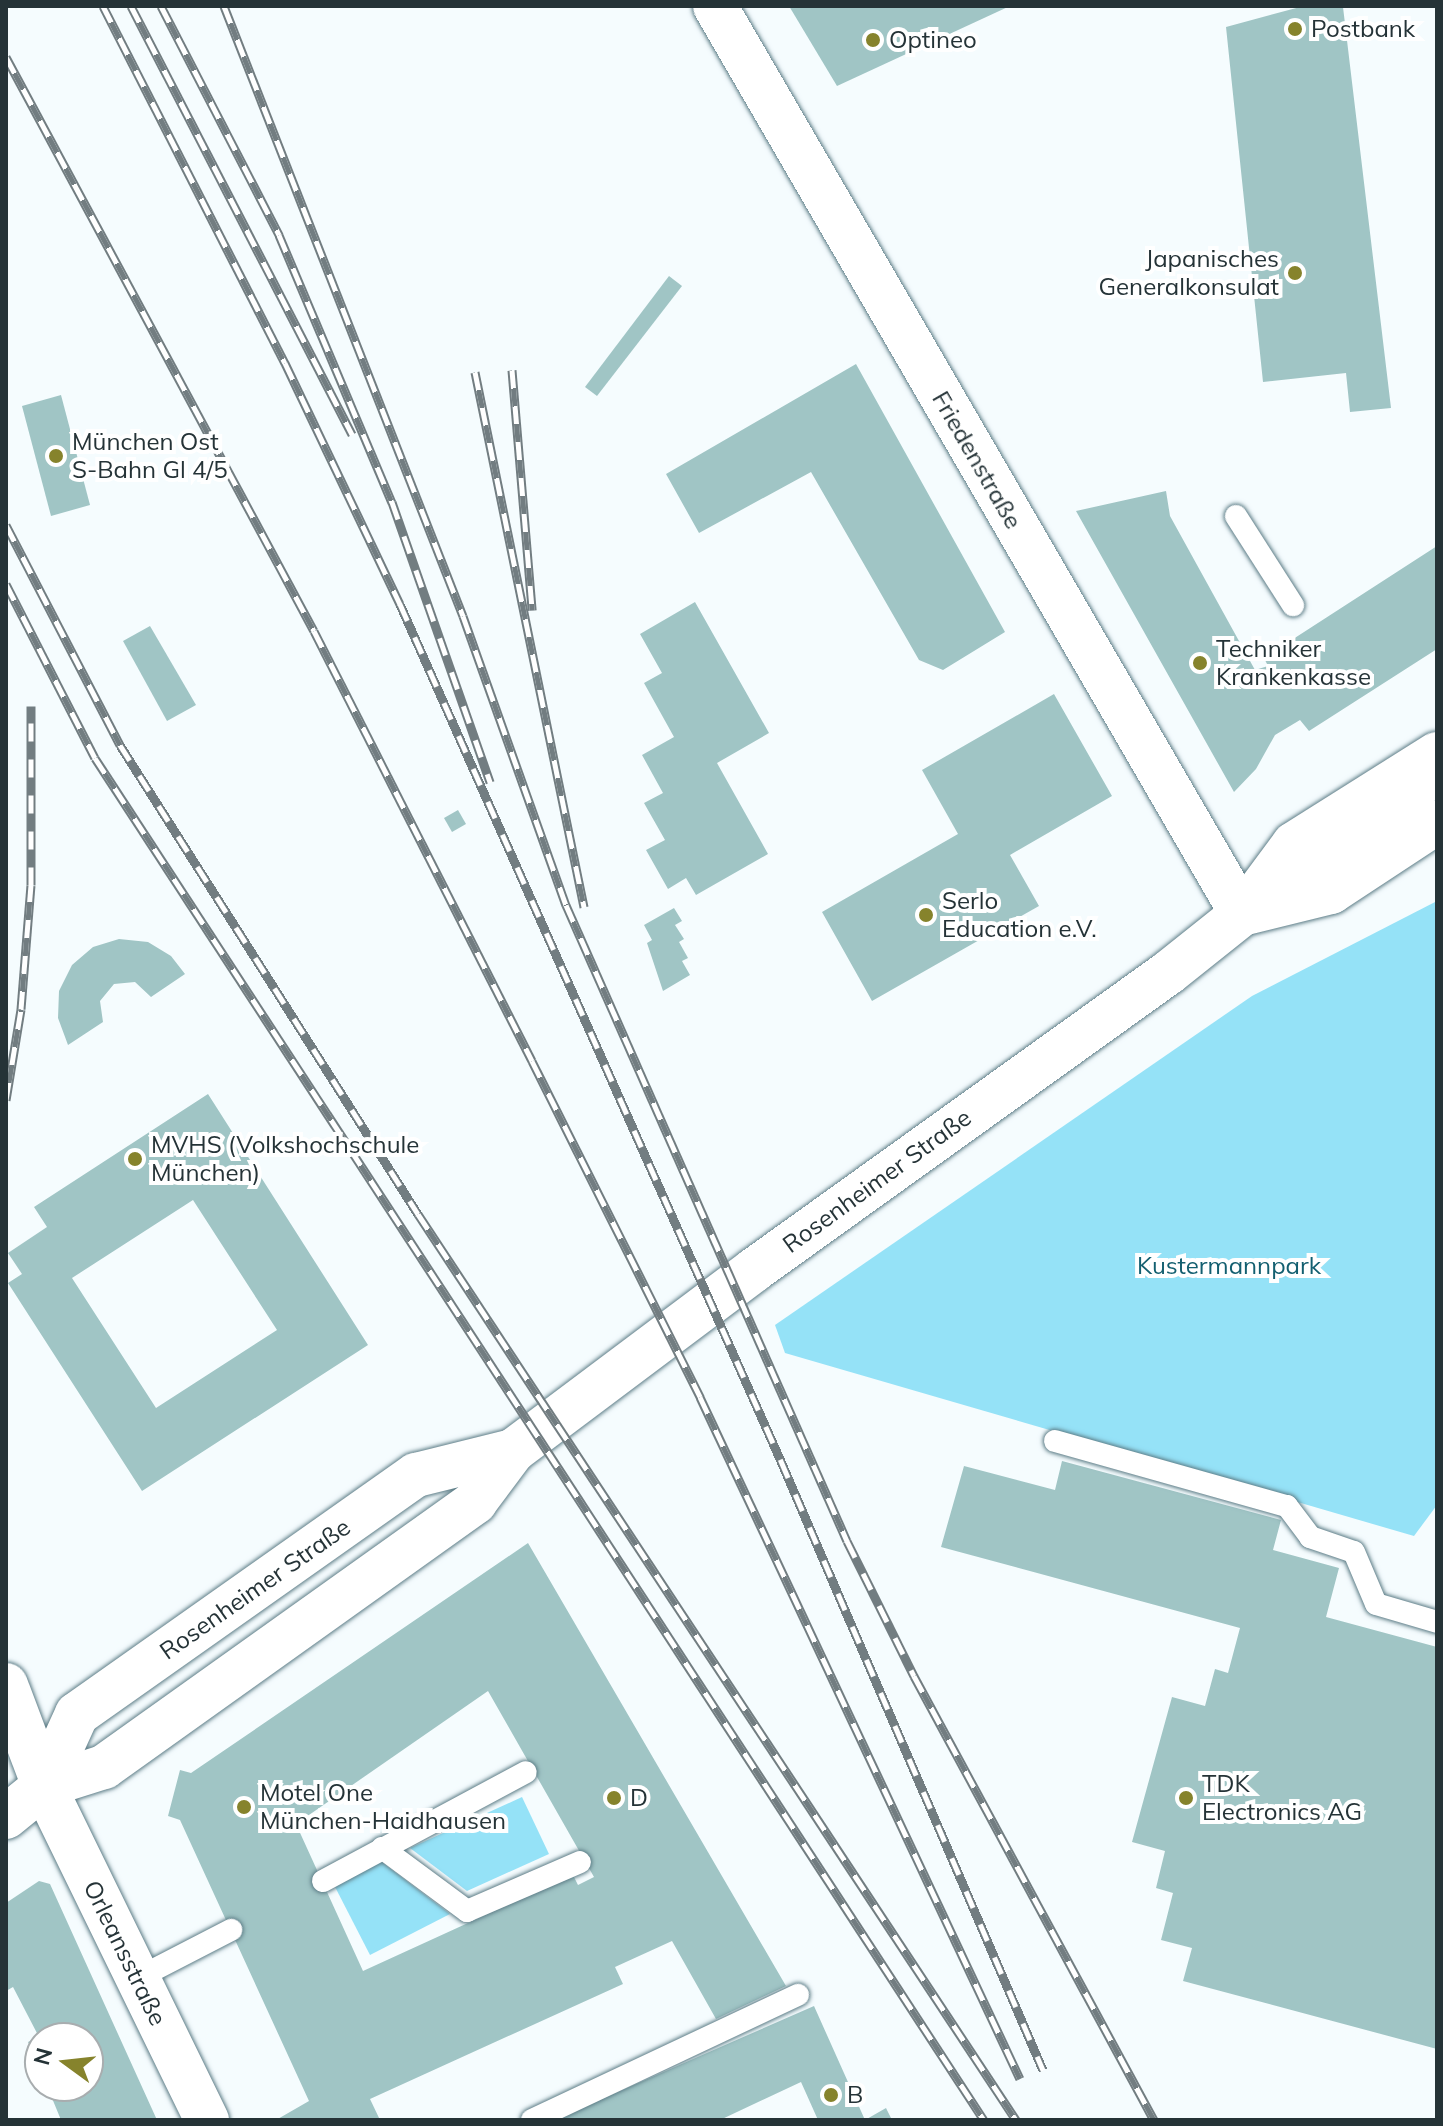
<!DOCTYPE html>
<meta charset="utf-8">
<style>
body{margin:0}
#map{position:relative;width:1443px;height:2126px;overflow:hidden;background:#f5fcfe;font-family:Mulish,sans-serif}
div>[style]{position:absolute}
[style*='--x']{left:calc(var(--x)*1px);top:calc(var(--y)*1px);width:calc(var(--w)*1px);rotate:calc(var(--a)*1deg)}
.green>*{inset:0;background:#95e2f7}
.building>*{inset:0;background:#a0c5c5}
.roads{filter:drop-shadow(0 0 2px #5d7d87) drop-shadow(0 0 2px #5d7d87)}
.lane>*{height:22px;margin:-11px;padding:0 11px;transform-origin:11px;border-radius:11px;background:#fff}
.secondary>*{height:44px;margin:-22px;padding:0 22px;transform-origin:22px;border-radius:22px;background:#fff}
.rail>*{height:9px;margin-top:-4.5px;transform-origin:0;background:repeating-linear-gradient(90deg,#fff 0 18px,#727d81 0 36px);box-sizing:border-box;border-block:2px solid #727d81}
.dots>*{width:22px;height:22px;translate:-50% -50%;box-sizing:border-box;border:4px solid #fff;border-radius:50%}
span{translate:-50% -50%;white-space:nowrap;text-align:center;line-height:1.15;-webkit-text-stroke:8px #fff;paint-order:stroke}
.poi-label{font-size:24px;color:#253337}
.left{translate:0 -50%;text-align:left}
.right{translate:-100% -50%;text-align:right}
.street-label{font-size:24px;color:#253337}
.park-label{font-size:24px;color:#135f70}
.frame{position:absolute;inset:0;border:8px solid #253337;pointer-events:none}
.north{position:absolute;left:24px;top:2022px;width:80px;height:80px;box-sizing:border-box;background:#fff;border:2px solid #a8adaf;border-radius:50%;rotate:285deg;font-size:22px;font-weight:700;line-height:32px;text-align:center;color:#253337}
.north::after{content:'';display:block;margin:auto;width:28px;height:36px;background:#86832c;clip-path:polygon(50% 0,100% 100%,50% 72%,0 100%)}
</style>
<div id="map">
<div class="green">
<div style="clip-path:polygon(1437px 901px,1437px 1505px,1414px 1536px,785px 1353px,775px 1325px,1252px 996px)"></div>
<div style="clip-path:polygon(522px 1797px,549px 1854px,467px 1891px,410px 1848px)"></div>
<div style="clip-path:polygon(379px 1860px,450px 1914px,370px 1955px,333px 1883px)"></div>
</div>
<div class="building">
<div style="clip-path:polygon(789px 6px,1010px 6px,837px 86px)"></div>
<div style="clip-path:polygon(1300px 7px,1343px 7px,1391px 408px,1350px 412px,1346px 373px,1263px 382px,1226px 27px)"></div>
<div style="clip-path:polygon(669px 276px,682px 286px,597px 396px,585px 387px)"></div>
<div style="clip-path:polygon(856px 364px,1005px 632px,943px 670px,919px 660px,811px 472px,699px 533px,666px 474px)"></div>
<div style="clip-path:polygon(61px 395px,90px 505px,51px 516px,22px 406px)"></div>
<div style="clip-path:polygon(1166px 491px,1170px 516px,1255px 670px,1268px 666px,1264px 658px,1437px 546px,1437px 649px,1309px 731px,1300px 720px,1275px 735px,1256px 769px,1234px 792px,1076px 511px)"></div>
<div style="clip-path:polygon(695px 602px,769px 733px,717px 763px,768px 854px,696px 895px,686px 878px,668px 889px,646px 850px,665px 840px,644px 803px,663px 793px,642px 755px,674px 737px,644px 683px,662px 673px,640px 634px)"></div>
<div style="clip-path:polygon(150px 626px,196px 705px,167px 721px,123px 641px)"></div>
<div style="clip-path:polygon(1054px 694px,1112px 796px,1010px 855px,1039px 906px,872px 1001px,822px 912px,958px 834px,922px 770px)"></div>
<div style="clip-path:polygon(458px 810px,466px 824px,452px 832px,444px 818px)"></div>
<div style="clip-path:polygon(674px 908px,682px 921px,675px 925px,684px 939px,679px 942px,688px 958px,682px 961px,690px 975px,663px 991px,647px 943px,652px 940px,644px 925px)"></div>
<div style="clip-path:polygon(119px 939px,148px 942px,171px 956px,185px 974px,151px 997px,135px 982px,114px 984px,100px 1001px,103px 1022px,68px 1045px,58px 1018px,59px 991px,72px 965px,93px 947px)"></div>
<div style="clip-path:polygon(evenodd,208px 1094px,368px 1345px,142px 1491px,8px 1283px,22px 1274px,8px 1253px,47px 1227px,34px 1207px,208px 1094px,193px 1200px,277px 1330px,156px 1408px,72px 1278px,193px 1200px)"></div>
<div style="clip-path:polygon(1062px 1461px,1281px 1520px,1273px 1550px,1339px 1568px,1326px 1617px,1437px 1647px,1437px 2049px,1183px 1981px,1192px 1948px,1161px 1940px,1173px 1893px,1156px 1888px,1165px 1851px,1132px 1842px,1172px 1697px,1205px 1706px,1215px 1669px,1228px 1673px,1240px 1628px,941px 1547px,964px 1466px,1055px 1490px)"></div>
<div style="clip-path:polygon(evenodd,528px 1543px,786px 1986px,716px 2019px,672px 1941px,615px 1967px,623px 1984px,370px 2099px,380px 2120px,276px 2120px,309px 2101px,180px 1820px,168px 1816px,180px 1770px,191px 1773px,528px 1543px,488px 1691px,594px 1877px,578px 1885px,573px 1875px,363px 1971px,296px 1824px,488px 1691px)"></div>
<div style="clip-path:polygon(39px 1881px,50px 1884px,157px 2120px,61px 2120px,47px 2086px,88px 2086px,88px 2038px,40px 2038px,40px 2069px,28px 2042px,39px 2037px,13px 1987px,6px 1991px,6px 1903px)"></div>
<div style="clip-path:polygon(814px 2006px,865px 2120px,886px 2108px,892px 2120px,818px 2120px,801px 2082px,720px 2120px,554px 2120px)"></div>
</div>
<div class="roads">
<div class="lane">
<div style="--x:1236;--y:516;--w:106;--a:57.4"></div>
<div style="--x:1274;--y:893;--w:195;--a:-33.3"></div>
<div style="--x:1055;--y:1441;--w:241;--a:15.7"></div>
<div style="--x:1287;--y:1506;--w:39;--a:53"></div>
<div style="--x:1310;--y:1537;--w:46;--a:18.8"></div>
<div style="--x:1354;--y:1552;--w:56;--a:67.1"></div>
<div style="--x:1376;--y:1604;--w:64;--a:16.4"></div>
<div style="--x:382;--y:1848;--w:106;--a:36.5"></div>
<div style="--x:467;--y:1911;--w:123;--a:-23.4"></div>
<div style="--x:323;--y:1881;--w:230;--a:-28.2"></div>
<div style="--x:138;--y:1978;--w:105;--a:-27.3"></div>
<div style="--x:532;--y:2120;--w:294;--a:-25.2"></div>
</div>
<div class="secondary">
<div style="--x:715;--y:6;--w:1050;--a:59.87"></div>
<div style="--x:1242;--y:914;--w:92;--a:-13.9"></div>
<div style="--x:1331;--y:892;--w:127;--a:-33.4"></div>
<div style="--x:6;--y:1685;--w:108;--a:69.4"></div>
<div style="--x:44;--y:1786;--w:372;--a:64"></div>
<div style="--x:44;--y:1786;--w:79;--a:-65.4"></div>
<div style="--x:77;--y:1714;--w:415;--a:-35.2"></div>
<div style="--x:416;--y:1475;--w:100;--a:-13.9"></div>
<div style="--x:6;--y:1817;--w:49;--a:-39.2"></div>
<div style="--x:44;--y:1786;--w:63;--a:-17.6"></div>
<div style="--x:104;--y:1767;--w:456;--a:-35.5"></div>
<div style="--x:475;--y:1502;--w:64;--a:-53.3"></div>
<div style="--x:513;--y:1451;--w:301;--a:-36.9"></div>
<div style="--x:754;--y:1270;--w:510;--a:-35.66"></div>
<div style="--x:1168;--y:973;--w:95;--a:-38.6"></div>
<div style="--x:1242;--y:914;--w:87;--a:-53.4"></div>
<div style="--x:1294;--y:844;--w:169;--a:-32.2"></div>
</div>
</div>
<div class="rail">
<div style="--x:103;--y:6;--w:401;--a:63"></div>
<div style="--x:285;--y:363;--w:267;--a:64.5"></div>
<div style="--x:400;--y:604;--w:938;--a:66.03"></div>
<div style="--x:781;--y:1461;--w:663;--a:66.72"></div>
<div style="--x:131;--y:6;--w:482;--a:62.7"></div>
<div style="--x:161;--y:6;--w:258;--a:62.7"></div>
<div style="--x:279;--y:235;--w:290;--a:67.1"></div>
<div style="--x:392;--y:502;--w:297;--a:70.7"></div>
<div style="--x:224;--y:6;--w:655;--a:68.6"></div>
<div style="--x:463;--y:616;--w:307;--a:70.4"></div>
<div style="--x:566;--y:905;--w:695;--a:66.16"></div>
<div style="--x:847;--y:1541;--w:151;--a:63.6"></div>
<div style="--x:914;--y:1676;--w:505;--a:61.61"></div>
<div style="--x:6;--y:57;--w:651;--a:61.78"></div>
<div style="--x:314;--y:631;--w:482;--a:63.1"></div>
<div style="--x:532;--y:1061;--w:376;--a:63.4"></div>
<div style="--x:700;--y:1397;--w:753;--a:64.86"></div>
<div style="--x:512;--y:370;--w:241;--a:85.2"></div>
<div style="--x:475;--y:372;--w:546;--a:78.48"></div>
<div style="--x:6;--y:525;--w:248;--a:62.6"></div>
<div style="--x:120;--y:745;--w:556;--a:57.57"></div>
<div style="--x:418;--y:1214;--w:1086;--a:56.57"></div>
<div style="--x:6;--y:584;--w:195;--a:62.9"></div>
<div style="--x:95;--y:758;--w:1626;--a:56.87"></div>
<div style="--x:6;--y:1100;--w:92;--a:-80.6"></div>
<div style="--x:21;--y:1009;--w:124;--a:-85.4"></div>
<div style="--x:31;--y:885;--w:179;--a:-90"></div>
</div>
<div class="dots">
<div style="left:1295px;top:29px;background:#86832c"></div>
<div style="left:873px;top:40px;background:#86832c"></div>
<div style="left:1295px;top:273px;background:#86832c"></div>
<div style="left:56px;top:456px;background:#86832c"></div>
<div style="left:1200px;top:663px;background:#86832c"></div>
<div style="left:926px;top:915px;background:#86832c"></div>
<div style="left:135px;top:1159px;background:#86832c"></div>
<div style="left:614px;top:1798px;background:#86832c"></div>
<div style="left:1186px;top:1798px;background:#86832c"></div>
<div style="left:244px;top:1807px;background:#86832c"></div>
<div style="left:831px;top:2095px;background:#86832c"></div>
</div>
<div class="poi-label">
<span class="left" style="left:1311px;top:29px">Postbank</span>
<span class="left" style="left:889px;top:40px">Optineo</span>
<span class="right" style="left:1279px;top:273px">Japanisches<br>Generalkonsulat</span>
<span class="left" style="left:72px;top:456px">München Ost<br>S-Bahn Gl 4/5</span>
<span class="left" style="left:1216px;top:663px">Techniker<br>Krankenkasse</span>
<span class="left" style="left:942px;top:915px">Serlo<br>Education e.V.</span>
<span class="left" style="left:151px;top:1159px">MVHS (Volkshochschule<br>München)</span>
<span class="left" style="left:1202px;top:1798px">TDK<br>Electronics AG</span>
<span class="left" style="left:260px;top:1807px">Motel One<br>München-Haidhausen</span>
<span class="left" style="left:630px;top:1798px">D</span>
<span class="left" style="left:847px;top:2095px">B</span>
</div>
<div class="street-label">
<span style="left:977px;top:460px;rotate:60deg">Friedenstraße</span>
<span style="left:877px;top:1181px;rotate:-36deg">Rosenheimer Straße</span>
<span style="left:255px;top:1589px;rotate:-35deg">Rosenheimer Straße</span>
<span style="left:125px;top:1953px;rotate:64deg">Orleansstraße</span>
</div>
<div class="park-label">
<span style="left:1229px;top:1266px">Kustermannpark</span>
</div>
<div class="frame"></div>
<div class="north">N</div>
</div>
